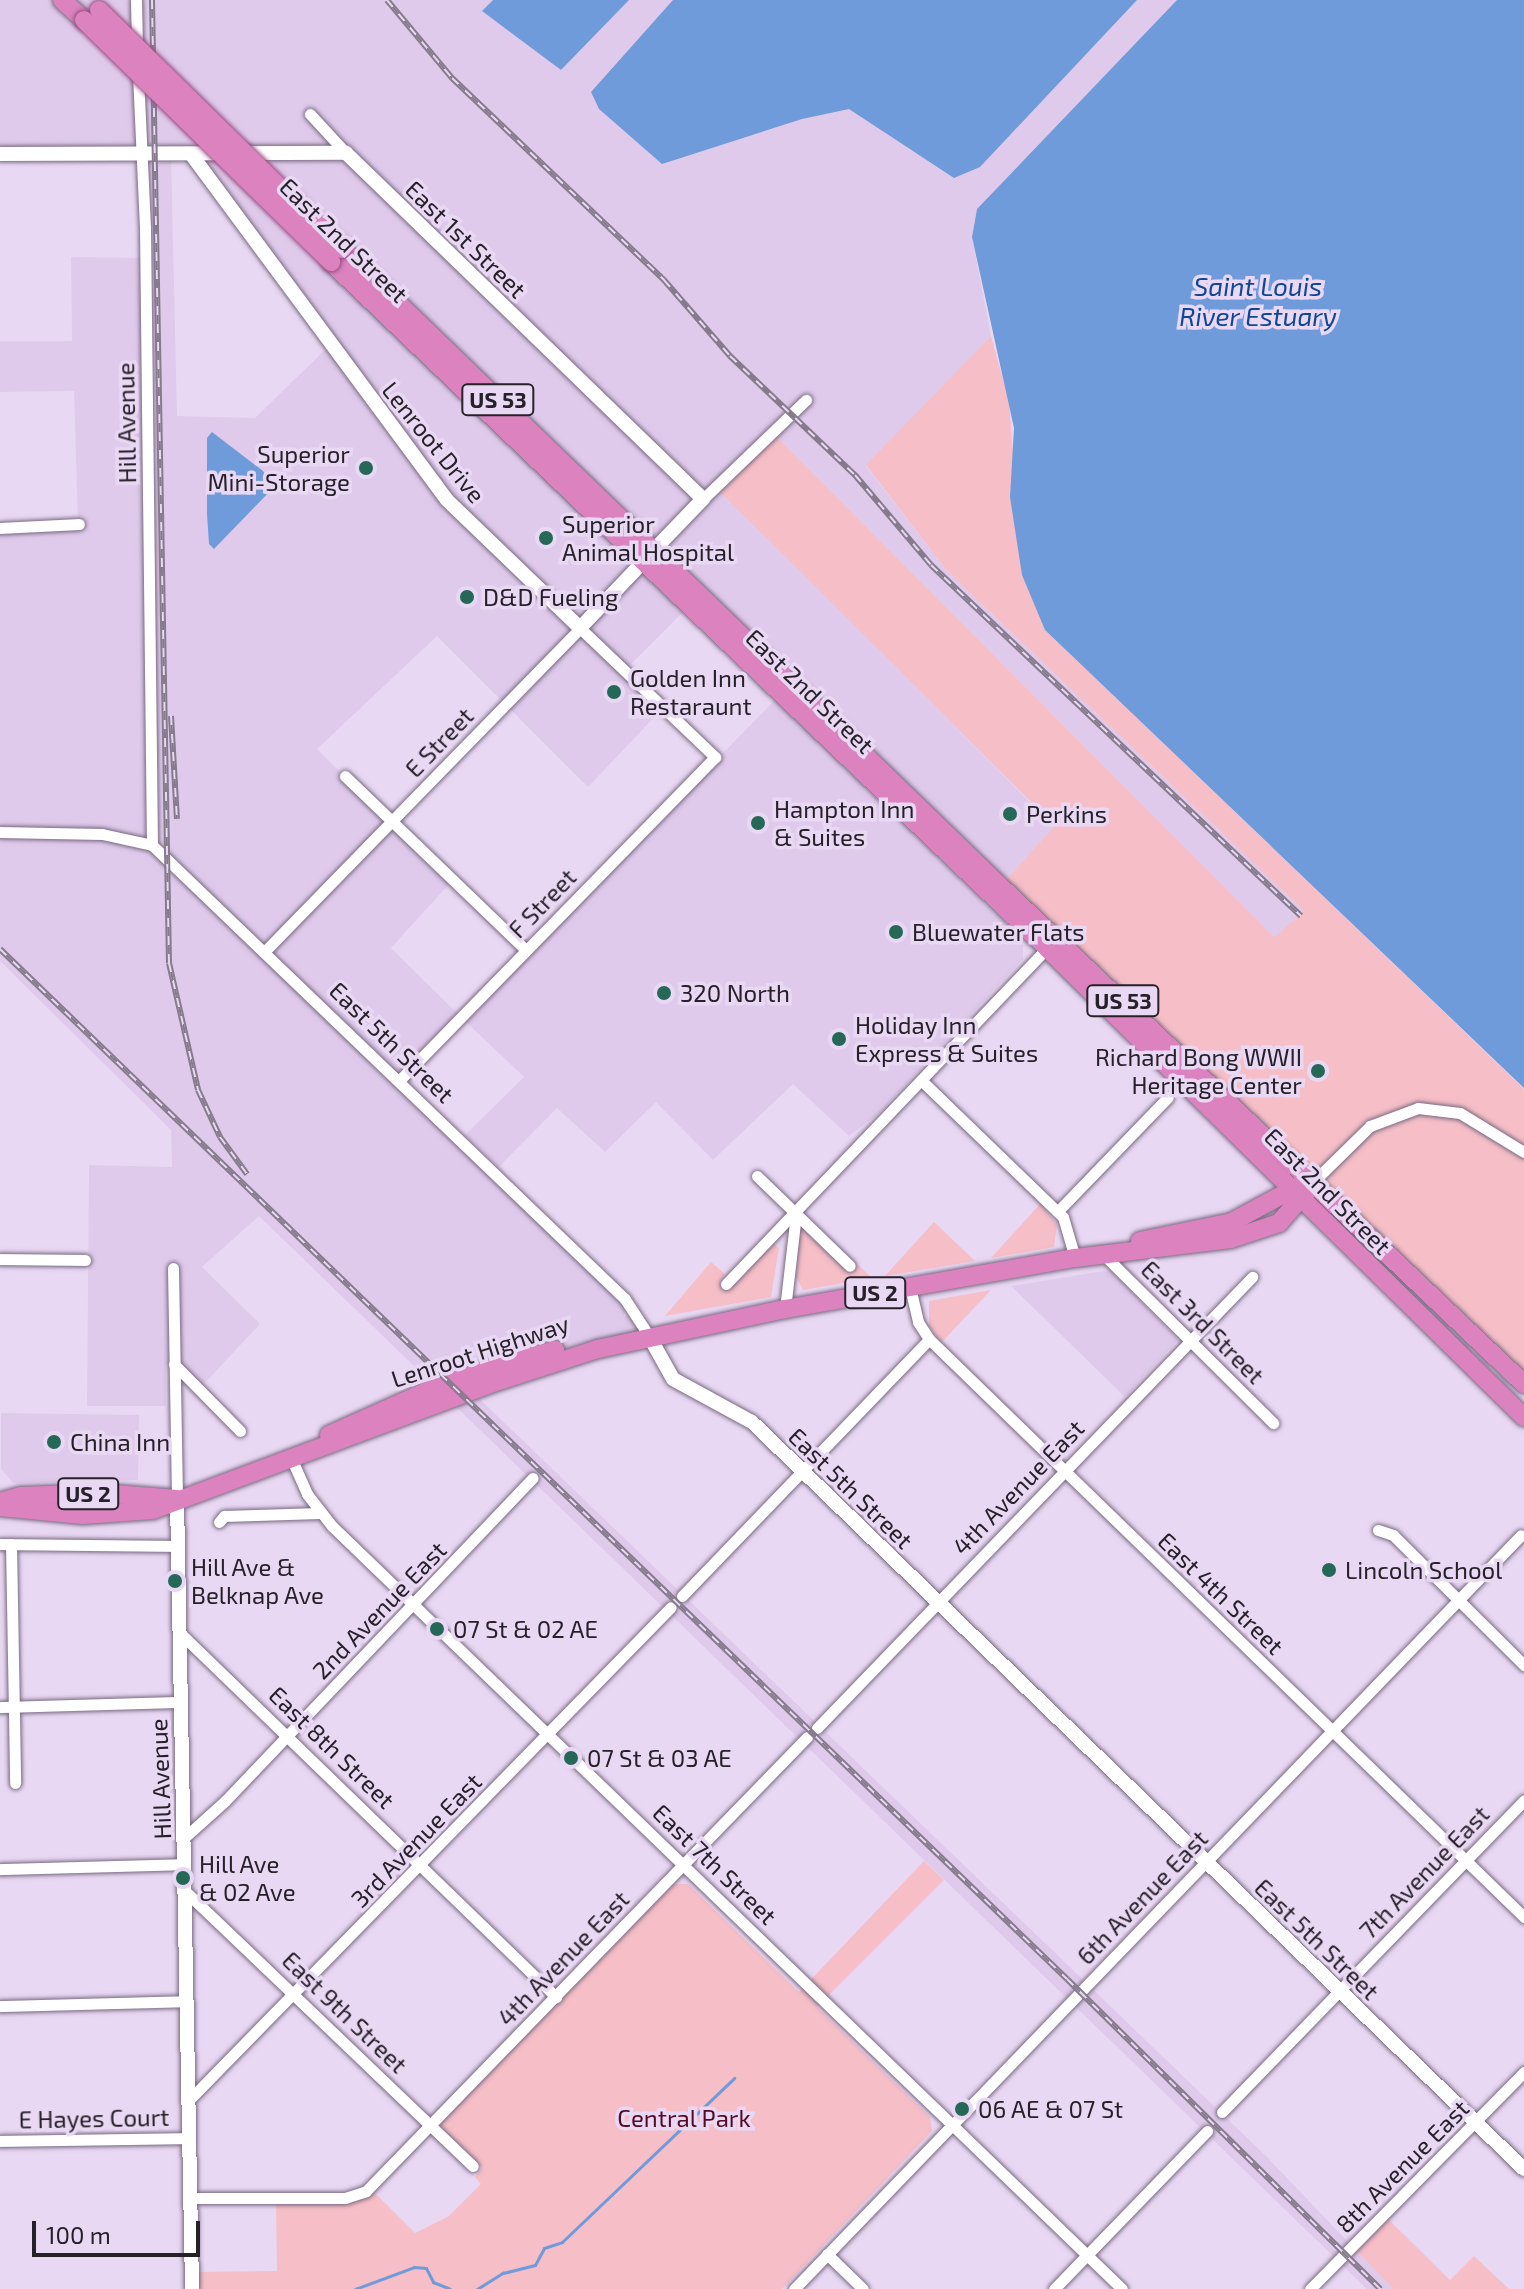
<!DOCTYPE html>
<style>
body{margin:0}
#map{position:relative;width:1524px;height:2289px;overflow:hidden;background:#e9d8f3;font-family:"Exo 2",sans-serif}
div>[style]{position:absolute}
[style*='--x']{left:calc(var(--x)*1px);top:calc(var(--y)*1px);width:calc(var(--w)*1px);rotate:calc(var(--a)*1deg)}
.built>*{inset:0;background:#dfcaeb}
.green>*{inset:0;background:#f6bec6}
.water>*{inset:0;background:#6f9bda}
.stream>*{height:3px;margin:-1.5px;padding:0 1.5px;transform-origin:1.5px;border-radius:1.5px;background:#6f9bda}
.roads{filter:drop-shadow(0 0 2px #786981) drop-shadow(0 0 2px #786981)}
.minor>*{height:11px;margin:-5.5px;padding:0 5.5px;transform-origin:5.5px;border-radius:5.5px;background:#fff}
.tertiary>*{height:14px;margin:-7px;padding:0 7px;transform-origin:7px;border-radius:7px;background:#fff}
.trunk>*{height:18px;margin:-9px;padding:0 9px;transform-origin:9px;border-radius:9px;background:#db82bf}
.rail>*{height:6px;margin-top:-3px;transform-origin:0;background:repeating-linear-gradient(90deg,#e9d8f3 0 9px,#867b8d 0 18px);box-sizing:border-box;border-block:2px solid #867b8d}
.bridges{filter:drop-shadow(0 0 2px #964c80) drop-shadow(0 0 2px #964c80)}
.trunk-bridge>*{height:18px;margin:-9px;padding:0 9px;transform-origin:9px;border-radius:9px;background:#db82bf}
.dots>*{width:22px;height:22px;translate:-50% -50%;box-sizing:border-box;border:4px solid #e9d8f3;border-radius:50%}
span{translate:-50% -50%;white-space:nowrap;text-align:center;line-height:1.15;-webkit-text-stroke:7px #e9d8f3;paint-order:stroke}
.shield-label span{padding:2px 6px;background:#e9d8f3;border:2px solid;border-radius:6px;-webkit-text-stroke-width:0}
.shield-label{font-size:22px;color:#262029;font-weight:700}
.street-label{font-size:24px;color:#262029}
.poi-label{font-size:24px;color:#262029}
.right{translate:-100% -50%;text-align:right}
.left{translate:0 -50%;text-align:left}
.park-label{font-size:24px;color:#560922}
.water-label{font-size:26px;color:#0f4792;font-style:italic}
.scale{position:absolute;left:32px;top:2221px;width:168px;height:36px;box-sizing:border-box;border:4px solid #262029;border-top:0;padding-left:10px;font-size:24px;line-height:28px;white-space:nowrap;color:#262029;-webkit-text-stroke:6px #e9d8f3;paint-order:stroke}
</style>
<div id="map">
<div class="built">
<div style="clip-path:polygon(evenodd,0 0,493px 0,482px 11px,561px 70px,629px 0,1177px 0,977px 209px,972px 237px,991px 336px,866px 466px,948px 572px,1304px 911px,1274px 937px,771px 431px,716px 487px,1055px 827px,1000px 886px,643px 562px,683px 612px,624px 671px,663px 708px,588px 787px,437px 636px,317px 749px,451px 882px,391px 948px,461px 1017px,400px 1080px,625px 1299px,624px 1316px,640px 1318px,649px 1336px,583px 1343px,462px 1382px,1267px 2157px,1393px 2289px,1367px 2289px,259px 1216px,202px 1267px,260px 1324px,201px 1387px,181px 1364px,166px 1364px,166px 1406px,87px 1406px,89px 1165px,172px 1167px,171px 1130px,0 961px,0 528px,78px 524px,74px 391px,0 392px,0 341px,72px 341px,71px 257px,145px 258px,141px 154px,0 154px,0 0,191px 154px,330px 345px,255px 418px,177px 416px,171px 155px,191px 154px)"></div>
<div style="clip-path:polygon(775px 700px,1023px 940px,1023px 959px,878px 1114px,849px 1136px,793px 1084px,713px 1160px,656px 1102px,605px 1152px,557px 1108px,499px 1167px,465px 1135px,524px 1077px,463px 1019px)"></div>
<div style="clip-path:polygon(1110px 1270px,1178px 1340px,1125px 1397px,1011px 1286px)"></div>
<div style="clip-path:polygon(1px 1413px,139px 1415px,138px 1480px,13px 1483px,1px 1469px)"></div>
</div>
<div class="green">
<div style="clip-path:polygon(991px 336px,1009px 401px,1013px 454px,1045px 630px,1524px 1089px,1524px 1377px,1004px 882px,1055px 826px,719px 491px,776px 436px,1274px 937px,1304px 911px,948px 572px,866px 465px)"></div>
<div style="clip-path:polygon(1040px 1204px,1057px 1224px,1054px 1247px,991px 1258px)"></div>
<div style="clip-path:polygon(934px 1222px,975px 1261px,885px 1276px)"></div>
<div style="clip-path:polygon(800px 1227px,847px 1269px,855px 1262px,872px 1278px,803px 1290px,795px 1275px)"></div>
<div style="clip-path:polygon(773px 1243px,779px 1248px,771px 1297px,665px 1316px,711px 1262px,725px 1274px,720px 1281px,727px 1288px)"></div>
<div style="clip-path:polygon(991px 1290px,941px 1343px,929px 1325px,929px 1301px)"></div>
<div style="clip-path:polygon(924px 1861px,944px 1880px,817px 2007px,930px 2117px,932px 2131px,782px 2289px,199px 2289px,198px 2272px,277px 2271px,276px 2200px,359px 2200px,373px 2191px,415px 2233px,449px 2216px,481px 2184px,475px 2177px,482px 2168px,442px 2128px,442px 2120px,673px 1884px,688px 1884px,799px 1992px)"></div>
<div style="clip-path:polygon(1388px 2219px,1450px 2280px,1474px 2256px,1509px 2289px,1393px 2289px,1356px 2250px)"></div>
</div>
<div class="water">
<div style="clip-path:polygon(493px 0,629px 0,561px 70px,482px 11px)"></div>
<div style="clip-path:polygon(673px 0,1137px 0,980px 167px,954px 178px,849px 109px,802px 119px,662px 164px,599px 109px,591px 92px)"></div>
<div style="clip-path:polygon(1177px 0,1524px 0,1524px 1088px,1045px 630px,1022px 575px,1010px 497px,1014px 428px,972px 237px,977px 209px)"></div>
<div style="clip-path:polygon(212px 432px,263px 471px,273px 488px,214px 549px,209px 544px,207px 514px,207px 438px)"></div>
</div>
<div class="stream">
<div style="--x:355;--y:2289;--w:63;--a:-20.4"></div>
<div style="--x:414;--y:2267;--w:12;--a:5"></div>
<div style="--x:426;--y:2268;--w:16;--a:63"></div>
<div style="--x:433;--y:2282;--w:18;--a:22"></div>
<div style="--x:477;--y:2289;--w:31;--a:-32"></div>
<div style="--x:503;--y:2273;--w:33;--a:-14"></div>
<div style="--x:535;--y:2265;--w:19;--a:-62"></div>
<div style="--x:544;--y:2248;--w:19;--a:-18"></div>
<div style="--x:562;--y:2242;--w:238;--a:-43.6"></div>
</div>
<div class="roads">
<div class="minor">
<div style="--x:136;--y:0;--w:49;--a:88.8"></div>
<div style="--x:138;--y:74;--w:154;--a:87.4"></div>
<div style="--x:145;--y:228;--w:617;--a:89.35"></div>
<div style="--x:310;--y:114;--w:53;--a:47.3"></div>
<div style="--x:703;--y:499;--w:143;--a:-43.9"></div>
<div style="--x:0;--y:528;--w:79;--a:-2.9"></div>
<div style="--x:345;--y:776;--w:251;--a:43.9"></div>
<div style="--x:0;--y:832;--w:102;--a:1.1"></div>
<div style="--x:102;--y:834;--w:51;--a:12.4"></div>
<div style="--x:152;--y:845;--w:656;--a:43.83"></div>
<div style="--x:625;--y:1299;--w:44;--a:57"></div>
<div style="--x:265;--y:951;--w:451;--a:-45.7"></div>
<div style="--x:580;--y:628;--w:187;--a:43.7"></div>
<div style="--x:715;--y:757;--w:451;--a:134.3"></div>
<div style="--x:922;--y:1081;--w:196;--a:44"></div>
<div style="--x:1063;--y:1217;--w:43;--a:73.7"></div>
<div style="--x:757;--y:1176;--w:129;--a:44.1"></div>
<div style="--x:1313;--y:1182;--w:80;--a:-44.5"></div>
<div style="--x:1370;--y:1126;--w:51;--a:-20.6"></div>
<div style="--x:1418;--y:1108;--w:42;--a:6.8"></div>
<div style="--x:1460;--y:1113;--w:75;--a:31.4"></div>
<div style="--x:1058;--y:1211;--w:158;--a:-46"></div>
<div style="--x:1103;--y:1254;--w:240;--a:44.8"></div>
<div style="--x:0;--y:1259;--w:85;--a:0.7"></div>
<div style="--x:173;--y:1268;--w:231;--a:89"></div>
<div style="--x:726;--y:1284;--w:465;--a:-46.3"></div>
<div style="--x:910;--y:1287;--w:36;--a:77"></div>
<div style="--x:918;--y:1322;--w:20;--a:57"></div>
<div style="--x:929;--y:1339;--w:830;--a:44.17"></div>
<div style="--x:785;--y:1309;--w:96;--a:-83.4"></div>
<div style="--x:174;--y:1364;--w:94;--a:45.4"></div>
<div style="--x:292;--y:1460;--w:37;--a:66"></div>
<div style="--x:307;--y:1494;--w:41;--a:52"></div>
<div style="--x:332;--y:1526;--w:1098;--a:44"></div>
<div style="--x:219;--y:1522;--w:8;--a:-50"></div>
<div style="--x:224;--y:1516;--w:96;--a:-1.8"></div>
<div style="--x:1378;--y:1530;--w:16;--a:18"></div>
<div style="--x:1393;--y:1535;--w:185;--a:44.8"></div>
<div style="--x:0;--y:1544;--w:177;--a:0.6"></div>
<div style="--x:11;--y:1544;--w:239;--a:89"></div>
<div style="--x:682;--y:1596;--w:356;--a:-46.1"></div>
<div style="--x:179;--y:1632;--w:525;--a:44.07"></div>
<div style="--x:0;--y:1707;--w:180;--a:-1.6"></div>
<div style="--x:817;--y:1728;--w:627;--a:-46.03"></div>
<div style="--x:185;--y:1837;--w:54;--a:-42"></div>
<div style="--x:225;--y:1801;--w:446;--a:-46.4"></div>
<div style="--x:0;--y:1869;--w:185;--a:-1.5"></div>
<div style="--x:185;--y:1891;--w:398;--a:43.7"></div>
<div style="--x:0;--y:2006;--w:187;--a:-1.5"></div>
<div style="--x:189;--y:2100;--w:689;--a:-45.65"></div>
<div style="--x:1222;--y:2112;--w:434;--a:-45.9"></div>
<div style="--x:0;--y:2141;--w:190;--a:-0.9"></div>
<div style="--x:190;--y:2198;--w:155;--a:0"></div>
<div style="--x:345;--y:2198;--w:22;--a:-18"></div>
<div style="--x:366;--y:2191;--w:633;--a:-45.83"></div>
<div style="--x:827;--y:2254;--w:50;--a:44.2"></div>
<div style="--x:794;--y:2289;--w:1047;--a:-46.04"></div>
<div style="--x:1054;--y:2289;--w:220;--a:-45.9"></div>
<div style="--x:1310;--y:2289;--w:305;--a:-45.4"></div>
</div>
<div class="tertiary">
<div style="--x:0;--y:154;--w:346;--a:-0.2"></div>
<div style="--x:346;--y:153;--w:497;--a:44.1"></div>
<div style="--x:703;--y:499;--w:72;--a:133.9"></div>
<div style="--x:191;--y:154;--w:430;--a:53.5"></div>
<div style="--x:447;--y:500;--w:185;--a:43.9"></div>
<div style="--x:580;--y:628;--w:91;--a:-46.3"></div>
<div style="--x:649;--y:1336;--w:49;--a:60.8"></div>
<div style="--x:673;--y:1379;--w:90;--a:28.6"></div>
<div style="--x:752;--y:1422;--w:1074;--a:44.06"></div>
<div style="--x:177;--y:1499;--w:790;--a:88.91"></div>
</div>
<div class="trunk">
<div style="--x:62;--y:0;--w:30;--a:42"></div>
<div style="--x:342;--y:249;--w:916;--a:44.07"></div>
<div style="--x:1000;--y:886;--w:723;--a:43.54"></div>
<div style="--x:331;--y:262;--w:992;--a:43.77"></div>
<div style="--x:1047;--y:948;--w:669;--a:44.52"></div>
<div style="--x:1140;--y:1241;--w:94;--a:-11.7"></div>
<div style="--x:1232;--y:1222;--w:80;--a:-28.5"></div>
<div style="--x:329;--y:1435;--w:127;--a:-24.1"></div>
<div style="--x:445;--y:1383;--w:115;--a:-16.7"></div>
<div style="--x:0;--y:1502;--w:22;--a:-16"></div>
<div style="--x:21;--y:1496;--w:81;--a:-2.1"></div>
<div style="--x:102;--y:1493;--w:75;--a:4.6"></div>
<div style="--x:0;--y:1507;--w:83;--a:5.5"></div>
<div style="--x:83;--y:1515;--w:70;--a:-4.1"></div>
<div style="--x:153;--y:1510;--w:360;--a:-20.5"></div>
<div style="--x:490;--y:1384;--w:114;--a:-18"></div>
<div style="--x:598;--y:1349;--w:191;--a:-12.1"></div>
<div style="--x:785;--y:1309;--w:294;--a:-10"></div>
<div style="--x:1075;--y:1258;--w:157;--a:-6.9"></div>
<div style="--x:1231;--y:1239;--w:51;--a:-18.4"></div>
<div style="--x:1279;--y:1223;--w:43;--a:-48.8"></div>
</div>
</div>
<div class="rail">
<div style="--x:152;--y:0;--w:963;--a:88.99"></div>
<div style="--x:169;--y:963;--w:130;--a:77.1"></div>
<div style="--x:198;--y:1090;--w:52;--a:64.9"></div>
<div style="--x:220;--y:1137;--w:46;--a:53.9"></div>
<div style="--x:387;--y:0;--w:102;--a:50.2"></div>
<div style="--x:452;--y:78;--w:293;--a:43.6"></div>
<div style="--x:664;--y:280;--w:101;--a:49"></div>
<div style="--x:730;--y:356;--w:173;--a:43.6"></div>
<div style="--x:855;--y:475;--w:118;--a:49.8"></div>
<div style="--x:931;--y:565;--w:510;--a:43.49"></div>
<div style="--x:171;--y:716;--w:103;--a:86.7"></div>
<div style="--x:0;--y:949;--w:1483;--a:43.99"></div>
<div style="--x:1067;--y:1979;--w:441;--a:44.7"></div>
</div>
<div class="bridges">
<div class="trunk-bridge">
<div style="--x:99;--y:10;--w:341;--a:44.5"></div>
<div style="--x:84;--y:20;--w:346;--a:44.4"></div>
</div>
</div>
<div class="dots">
<div style="left:366px;top:468px;background:#256858"></div>
<div style="left:546px;top:538px;background:#256858"></div>
<div style="left:467px;top:597px;background:#256858"></div>
<div style="left:614px;top:692px;background:#256858"></div>
<div style="left:1010px;top:814px;background:#256858"></div>
<div style="left:758px;top:823px;background:#256858"></div>
<div style="left:896px;top:932px;background:#256858"></div>
<div style="left:664px;top:993px;background:#256858"></div>
<div style="left:839px;top:1039px;background:#256858"></div>
<div style="left:1318px;top:1071px;background:#256858"></div>
<div style="left:54px;top:1442px;background:#256858"></div>
<div style="left:1329px;top:1570px;background:#256858"></div>
<div style="left:175px;top:1581px;background:#256858"></div>
<div style="left:437px;top:1629px;background:#256858"></div>
<div style="left:571px;top:1758px;background:#256858"></div>
<div style="left:183px;top:1878px;background:#256858"></div>
<div style="left:962px;top:2109px;background:#256858"></div>
</div>
<div class="shield-label">
<span style="left:498px;top:400px">US 53</span>
<span style="left:1123px;top:1001px">US 53</span>
<span style="left:875px;top:1293px">US 2</span>
<span style="left:88px;top:1494px">US 2</span>
</div>
<div class="street-label">
<span style="left:466px;top:239px;rotate:44deg">East 1st Street</span>
<span style="left:344px;top:240px;rotate:44deg">East 2nd Street</span>
<span style="left:126px;top:423px;rotate:-91deg">Hill Avenue</span>
<span style="left:434px;top:442px;rotate:51deg">Lenroot Drive</span>
<span style="left:810px;top:691px;rotate:44deg">East 2nd Street</span>
<span style="left:439px;top:742px;rotate:-46deg">E Street</span>
<span style="left:542px;top:903px;rotate:-46deg">F Street</span>
<span style="left:392px;top:1042px;rotate:44deg">East 5th Street</span>
<span style="left:1328px;top:1191px;rotate:45deg">East 2nd Street</span>
<span style="left:1203px;top:1322px;rotate:45deg">East 3rd Street</span>
<span style="left:480px;top:1351px;rotate:-18deg">Lenroot Highway</span>
<span style="left:1018px;top:1487px;rotate:-46deg">4th Avenue East</span>
<span style="left:851px;top:1488px;rotate:44deg">East 5th Street</span>
<span style="left:1221px;top:1593px;rotate:44deg">East 4th Street</span>
<span style="left:379px;top:1610px;rotate:-46deg">2nd Avenue East</span>
<span style="left:332px;top:1747px;rotate:44deg">East 8th Street</span>
<span style="left:160px;top:1779px;rotate:-92deg">Hill Avenue</span>
<span style="left:416px;top:1840px;rotate:-46deg">3rd Avenue East</span>
<span style="left:715px;top:1864px;rotate:44deg">East 7th Street</span>
<span style="left:1424px;top:1872px;rotate:-46deg">7th Avenue East</span>
<span style="left:1142px;top:1897px;rotate:-46deg">6th Avenue East</span>
<span style="left:1317px;top:1939px;rotate:44deg">East 5th Street</span>
<span style="left:563px;top:1958px;rotate:-46deg">4th Avenue East</span>
<span style="left:345px;top:2012px;rotate:44deg">East 9th Street</span>
<span style="left:94px;top:2118px;rotate:-1deg">E Hayes Court</span>
<span style="left:1402px;top:2166px;rotate:-45deg">8th Avenue East</span>
</div>
<div class="poi-label">
<span class="right" style="left:350px;top:468px">Superior<br>Mini-Storage</span>
<span class="left" style="left:562px;top:538px">Superior<br>Animal Hospital</span>
<span class="left" style="left:483px;top:597px">D&amp;D Fueling</span>
<span class="left" style="left:630px;top:692px">Golden Inn<br>Restaraunt</span>
<span class="left" style="left:774px;top:823px">Hampton Inn<br>&amp; Suites</span>
<span class="left" style="left:1026px;top:814px">Perkins</span>
<span class="left" style="left:912px;top:932px">Bluewater Flats</span>
<span class="left" style="left:680px;top:993px">320 North</span>
<span class="left" style="left:855px;top:1039px">Holiday Inn<br>Express &amp; Suites</span>
<span class="right" style="left:1302px;top:1071px">Richard Bong WWII<br>Heritage Center</span>
<span class="left" style="left:70px;top:1442px">China Inn</span>
<span class="left" style="left:191px;top:1581px">Hill Ave &amp;<br>Belknap Ave</span>
<span class="left" style="left:1345px;top:1570px">Lincoln School</span>
<span class="left" style="left:453px;top:1629px">07 St &amp; 02 AE</span>
<span class="left" style="left:587px;top:1758px">07 St &amp; 03 AE</span>
<span class="left" style="left:199px;top:1878px">Hill Ave<br>&amp; 02 Ave</span>
<span class="left" style="left:978px;top:2109px">06 AE &amp; 07 St</span>
</div>
<div class="park-label">
<span style="left:684px;top:2118px">Central Park</span>
</div>
<div class="water-label">
<span style="left:1258px;top:301px">Saint Louis<br>River Estuary</span>
</div>
<div class="scale">100 m</div>
</div>
